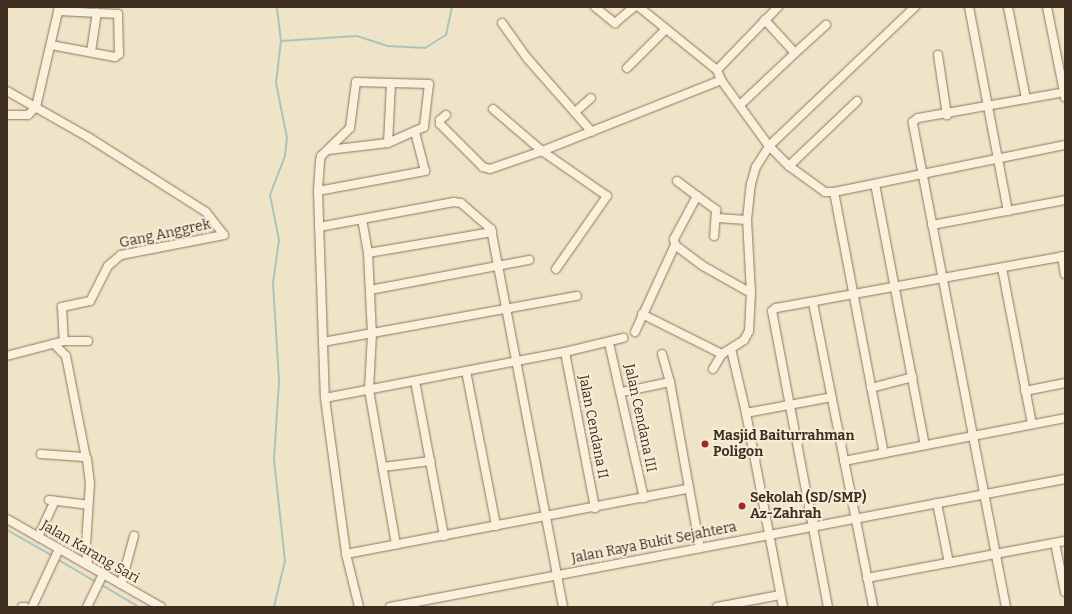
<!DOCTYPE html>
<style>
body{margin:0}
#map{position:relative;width:1072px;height:614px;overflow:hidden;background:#f0e4c8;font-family:Bitter,serif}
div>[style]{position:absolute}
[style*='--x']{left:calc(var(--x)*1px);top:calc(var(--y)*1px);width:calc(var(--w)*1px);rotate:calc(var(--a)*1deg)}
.stream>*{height:2px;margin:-1px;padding:0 1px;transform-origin:1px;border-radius:1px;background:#a9c4bc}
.roads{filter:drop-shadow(0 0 1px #8d765c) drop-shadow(0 0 1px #8d765c)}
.street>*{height:8px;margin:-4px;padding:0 4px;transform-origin:4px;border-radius:4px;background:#faf1dc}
.dots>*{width:11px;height:11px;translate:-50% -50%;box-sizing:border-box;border:2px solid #f7eed8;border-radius:50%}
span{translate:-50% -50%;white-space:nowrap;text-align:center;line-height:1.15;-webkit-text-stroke:3.5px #f7eed8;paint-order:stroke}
.street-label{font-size:14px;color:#3d2e20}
.poi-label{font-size:14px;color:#3d2e20;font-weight:700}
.left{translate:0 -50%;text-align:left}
.frame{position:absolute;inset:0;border:8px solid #3d2e20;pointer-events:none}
</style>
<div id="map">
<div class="stream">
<div style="--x:281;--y:41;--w:76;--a:-3.8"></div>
<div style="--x:357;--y:36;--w:33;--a:18"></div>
<div style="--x:388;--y:46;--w:37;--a:3"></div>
<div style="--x:425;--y:48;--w:25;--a:-32"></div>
<div style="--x:446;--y:35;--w:29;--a:-78"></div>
<div style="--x:7;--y:530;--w:53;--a:29.5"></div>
<div style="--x:57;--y:559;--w:45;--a:30.5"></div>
<div style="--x:100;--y:584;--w:45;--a:30.5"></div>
<div style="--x:274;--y:607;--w:47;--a:-76.6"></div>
<div style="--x:285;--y:561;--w:103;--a:-96.2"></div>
<div style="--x:274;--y:459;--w:78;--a:-86.3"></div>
<div style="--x:279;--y:381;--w:98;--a:-93.5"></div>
<div style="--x:273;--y:283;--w:43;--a:-82.1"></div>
<div style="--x:279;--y:240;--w:46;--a:-101.3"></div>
<div style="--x:270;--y:195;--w:42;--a:-69"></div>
<div style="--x:285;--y:156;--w:18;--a:-84"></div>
<div style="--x:287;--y:138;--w:56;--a:-101.3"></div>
<div style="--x:276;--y:83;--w:42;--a:-83.2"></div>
<div style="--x:281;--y:41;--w:34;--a:-97"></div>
</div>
<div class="roads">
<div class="street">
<div style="--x:595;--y:7;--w:26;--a:39"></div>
<div style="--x:615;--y:23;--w:25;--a:-40"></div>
<div style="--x:639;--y:7;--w:100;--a:38.9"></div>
<div style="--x:717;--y:70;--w:11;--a:68"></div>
<div style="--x:721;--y:80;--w:82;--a:54"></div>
<div style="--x:769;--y:146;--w:28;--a:45"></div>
<div style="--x:789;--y:166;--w:44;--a:35.8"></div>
<div style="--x:825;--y:192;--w:9;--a:0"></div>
<div style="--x:834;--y:192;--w:236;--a:-11.5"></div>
<div style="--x:969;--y:7;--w:208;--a:79.2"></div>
<div style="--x:1008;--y:7;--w:94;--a:78.9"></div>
<div style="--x:1047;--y:7;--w:92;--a:78.7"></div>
<div style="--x:502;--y:23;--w:43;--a:54.5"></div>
<div style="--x:527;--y:58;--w:98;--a:48.7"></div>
<div style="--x:51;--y:45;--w:65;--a:10.6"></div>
<div style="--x:115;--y:57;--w:5;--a:-37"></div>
<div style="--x:119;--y:54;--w:40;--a:-91.4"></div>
<div style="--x:118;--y:14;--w:60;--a:-177.1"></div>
<div style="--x:91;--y:52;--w:40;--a:-81.5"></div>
<div style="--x:795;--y:53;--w:42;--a:-42.1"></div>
<div style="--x:938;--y:55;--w:61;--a:81.5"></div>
<div style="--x:627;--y:68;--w:55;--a:-45"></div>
<div style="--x:717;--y:70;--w:88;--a:-45.9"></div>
<div style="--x:7;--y:91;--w:93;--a:29.6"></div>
<div style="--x:88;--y:137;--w:140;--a:32.4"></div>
<div style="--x:206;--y:212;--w:29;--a:52"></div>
<div style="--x:224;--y:235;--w:105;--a:169"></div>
<div style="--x:121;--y:255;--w:17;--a:140"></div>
<div style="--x:108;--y:266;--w:39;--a:117"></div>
<div style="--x:90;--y:301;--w:29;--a:168"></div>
<div style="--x:62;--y:307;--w:34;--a:87"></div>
<div style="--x:64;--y:341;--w:59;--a:165.3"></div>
<div style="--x:740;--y:105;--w:76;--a:-43.4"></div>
<div style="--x:795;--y:53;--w:45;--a:-132.3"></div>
<div style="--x:493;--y:109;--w:65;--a:40.6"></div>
<div style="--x:542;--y:151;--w:79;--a:34.7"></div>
<div style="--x:607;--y:196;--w:89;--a:124.9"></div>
<div style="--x:575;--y:112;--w:21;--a:-41"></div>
<div style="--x:7;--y:115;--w:21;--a:0"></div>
<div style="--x:28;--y:115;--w:11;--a:-45"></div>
<div style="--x:36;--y:107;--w:103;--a:-77"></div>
<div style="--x:446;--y:115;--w:8;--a:140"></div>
<div style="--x:440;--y:120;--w:4;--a:90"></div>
<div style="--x:440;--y:124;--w:61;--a:45"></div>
<div style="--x:483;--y:167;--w:7;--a:16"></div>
<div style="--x:490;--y:169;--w:55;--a:-19.1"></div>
<div style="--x:542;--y:151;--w:193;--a:-21.6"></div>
<div style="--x:388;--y:143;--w:60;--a:-87.1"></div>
<div style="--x:328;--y:150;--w:60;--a:-6.7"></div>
<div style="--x:388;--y:143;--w:39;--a:-24"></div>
<div style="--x:424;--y:127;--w:43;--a:-83.4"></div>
<div style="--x:429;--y:84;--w:73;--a:-178.4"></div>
<div style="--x:356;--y:82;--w:46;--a:97.4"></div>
<div style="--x:350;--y:128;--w:40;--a:136"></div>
<div style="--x:321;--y:156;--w:5;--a:101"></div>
<div style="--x:320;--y:161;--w:30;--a:94"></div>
<div style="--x:318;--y:191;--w:207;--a:88.1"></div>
<div style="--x:325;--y:398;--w:157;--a:82.3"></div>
<div style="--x:346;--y:554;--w:55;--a:76.2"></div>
<div style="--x:789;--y:166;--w:94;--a:-43.7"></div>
<div style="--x:875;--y:184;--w:266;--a:79.2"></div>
<div style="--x:318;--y:191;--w:109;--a:-10.6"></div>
<div style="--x:425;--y:171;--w:40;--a:-104.4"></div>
<div style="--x:834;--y:192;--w:266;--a:79.2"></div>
<div style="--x:697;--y:196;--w:24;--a:36"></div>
<div style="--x:716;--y:210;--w:26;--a:94"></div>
<div style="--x:717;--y:218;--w:30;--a:4"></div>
<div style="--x:362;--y:219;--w:35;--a:80"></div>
<div style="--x:368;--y:253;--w:81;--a:87.2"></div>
<div style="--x:372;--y:334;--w:56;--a:93.1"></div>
<div style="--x:369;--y:390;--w:157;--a:80.1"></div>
<div style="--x:932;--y:225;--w:135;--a:-10.6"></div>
<div style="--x:319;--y:227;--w:137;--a:-10.5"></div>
<div style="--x:454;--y:202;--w:7;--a:8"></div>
<div style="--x:461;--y:203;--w:40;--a:41"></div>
<div style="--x:491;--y:229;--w:385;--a:79.2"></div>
<div style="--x:675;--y:245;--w:35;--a:37"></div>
<div style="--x:703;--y:266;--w:55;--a:29.4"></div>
<div style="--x:368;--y:253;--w:126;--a:-9.6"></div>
<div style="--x:1062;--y:256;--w:18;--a:81"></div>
<div style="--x:1002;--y:268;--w:159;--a:79.1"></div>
<div style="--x:370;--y:290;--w:162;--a:-10.7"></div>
<div style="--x:813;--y:303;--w:310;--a:78.8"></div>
<div style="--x:642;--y:314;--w:89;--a:26.6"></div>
<div style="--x:635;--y:332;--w:96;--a:-65.3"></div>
<div style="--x:675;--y:245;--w:6;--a:-99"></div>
<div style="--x:674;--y:239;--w:49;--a:-61.9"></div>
<div style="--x:697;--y:196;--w:25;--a:-143"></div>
<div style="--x:64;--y:341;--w:24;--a:0"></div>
<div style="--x:323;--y:342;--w:258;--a:-10.3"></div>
<div style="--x:609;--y:343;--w:159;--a:77.3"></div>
<div style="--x:56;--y:346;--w:14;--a:45"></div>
<div style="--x:66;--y:356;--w:104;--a:78.9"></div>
<div style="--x:731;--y:349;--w:66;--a:76.8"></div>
<div style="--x:746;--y:413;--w:197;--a:79.2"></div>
<div style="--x:565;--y:352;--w:159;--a:79.1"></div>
<div style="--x:662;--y:354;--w:29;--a:74"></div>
<div style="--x:670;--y:382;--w:169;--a:79.8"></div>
<div style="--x:713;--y:369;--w:17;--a:-59"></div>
<div style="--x:722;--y:354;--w:26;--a:-32"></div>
<div style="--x:744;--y:340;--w:10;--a:-61"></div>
<div style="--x:749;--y:331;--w:38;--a:-87"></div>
<div style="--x:751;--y:293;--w:73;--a:-93.1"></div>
<div style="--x:747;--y:220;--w:36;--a:-84"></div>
<div style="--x:751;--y:184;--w:18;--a:-74"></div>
<div style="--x:756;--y:167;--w:25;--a:-58"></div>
<div style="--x:769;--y:146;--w:202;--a:-43.6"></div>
<div style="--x:466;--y:371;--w:158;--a:79"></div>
<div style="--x:415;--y:381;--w:158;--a:79.4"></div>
<div style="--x:871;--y:388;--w:43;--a:-14.7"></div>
<div style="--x:1025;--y:391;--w:41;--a:-11.3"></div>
<div style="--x:622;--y:392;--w:49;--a:-11.8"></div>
<div style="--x:325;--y:398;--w:244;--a:-10.9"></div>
<div style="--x:565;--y:352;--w:60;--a:-13.6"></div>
<div style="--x:746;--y:413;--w:87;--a:-10.5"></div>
<div style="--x:41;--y:454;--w:42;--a:4.1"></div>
<div style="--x:83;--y:457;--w:4;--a:27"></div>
<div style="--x:87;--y:459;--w:24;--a:83"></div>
<div style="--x:90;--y:483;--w:62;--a:93.7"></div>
<div style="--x:86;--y:545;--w:20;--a:84"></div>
<div style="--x:844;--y:461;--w:225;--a:-11"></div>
<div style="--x:383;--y:467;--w:48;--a:-7.1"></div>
<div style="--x:49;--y:500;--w:39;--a:7"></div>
<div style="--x:937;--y:503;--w:61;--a:78.7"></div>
<div style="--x:7;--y:519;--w:177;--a:29.7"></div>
<div style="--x:38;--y:537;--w:40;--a:-65"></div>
<div style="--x:1055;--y:543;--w:50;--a:78.5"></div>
<div style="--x:346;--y:554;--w:348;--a:-10.8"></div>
<div style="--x:867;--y:578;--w:201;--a:-10.6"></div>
<div style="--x:121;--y:584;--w:50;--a:-74.8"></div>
<div style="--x:22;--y:607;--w:3;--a:0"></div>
<div style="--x:32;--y:607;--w:64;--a:-65"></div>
<div style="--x:87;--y:607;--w:37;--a:-64"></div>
<div style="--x:390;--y:607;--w:687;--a:-10.74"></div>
<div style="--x:717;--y:607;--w:64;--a:-10.8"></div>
<div style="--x:828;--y:607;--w:301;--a:-100.7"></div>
<div style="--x:772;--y:311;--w:5;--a:-37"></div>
<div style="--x:776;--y:308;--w:294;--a:-10.2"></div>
<div style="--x:1006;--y:607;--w:494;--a:-100.9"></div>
<div style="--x:913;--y:122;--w:6;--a:-39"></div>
<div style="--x:918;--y:118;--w:149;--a:-10"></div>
</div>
</div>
<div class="dots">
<div style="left:705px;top:444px;background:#9e2a2b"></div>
<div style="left:742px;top:506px;background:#9e2a2b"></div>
</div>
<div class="street-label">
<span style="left:165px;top:234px;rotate:-12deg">Gang Anggrek</span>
<span style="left:640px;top:418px;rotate:78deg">Jalan Cendana III</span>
<span style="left:593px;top:427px;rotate:79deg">Jalan Cendana II</span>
<span style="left:654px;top:543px;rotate:-11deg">Jalan Raya Bukit Sejahtera</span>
<span style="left:90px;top:552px;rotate:30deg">Jalan Karang Sari</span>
</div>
<div class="poi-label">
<span class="left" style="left:713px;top:444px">Masjid Baiturrahman<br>Poligon</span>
<span class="left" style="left:750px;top:506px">Sekolah (SD/SMP)<br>Az-Zahrah</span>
</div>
<div class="frame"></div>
</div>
